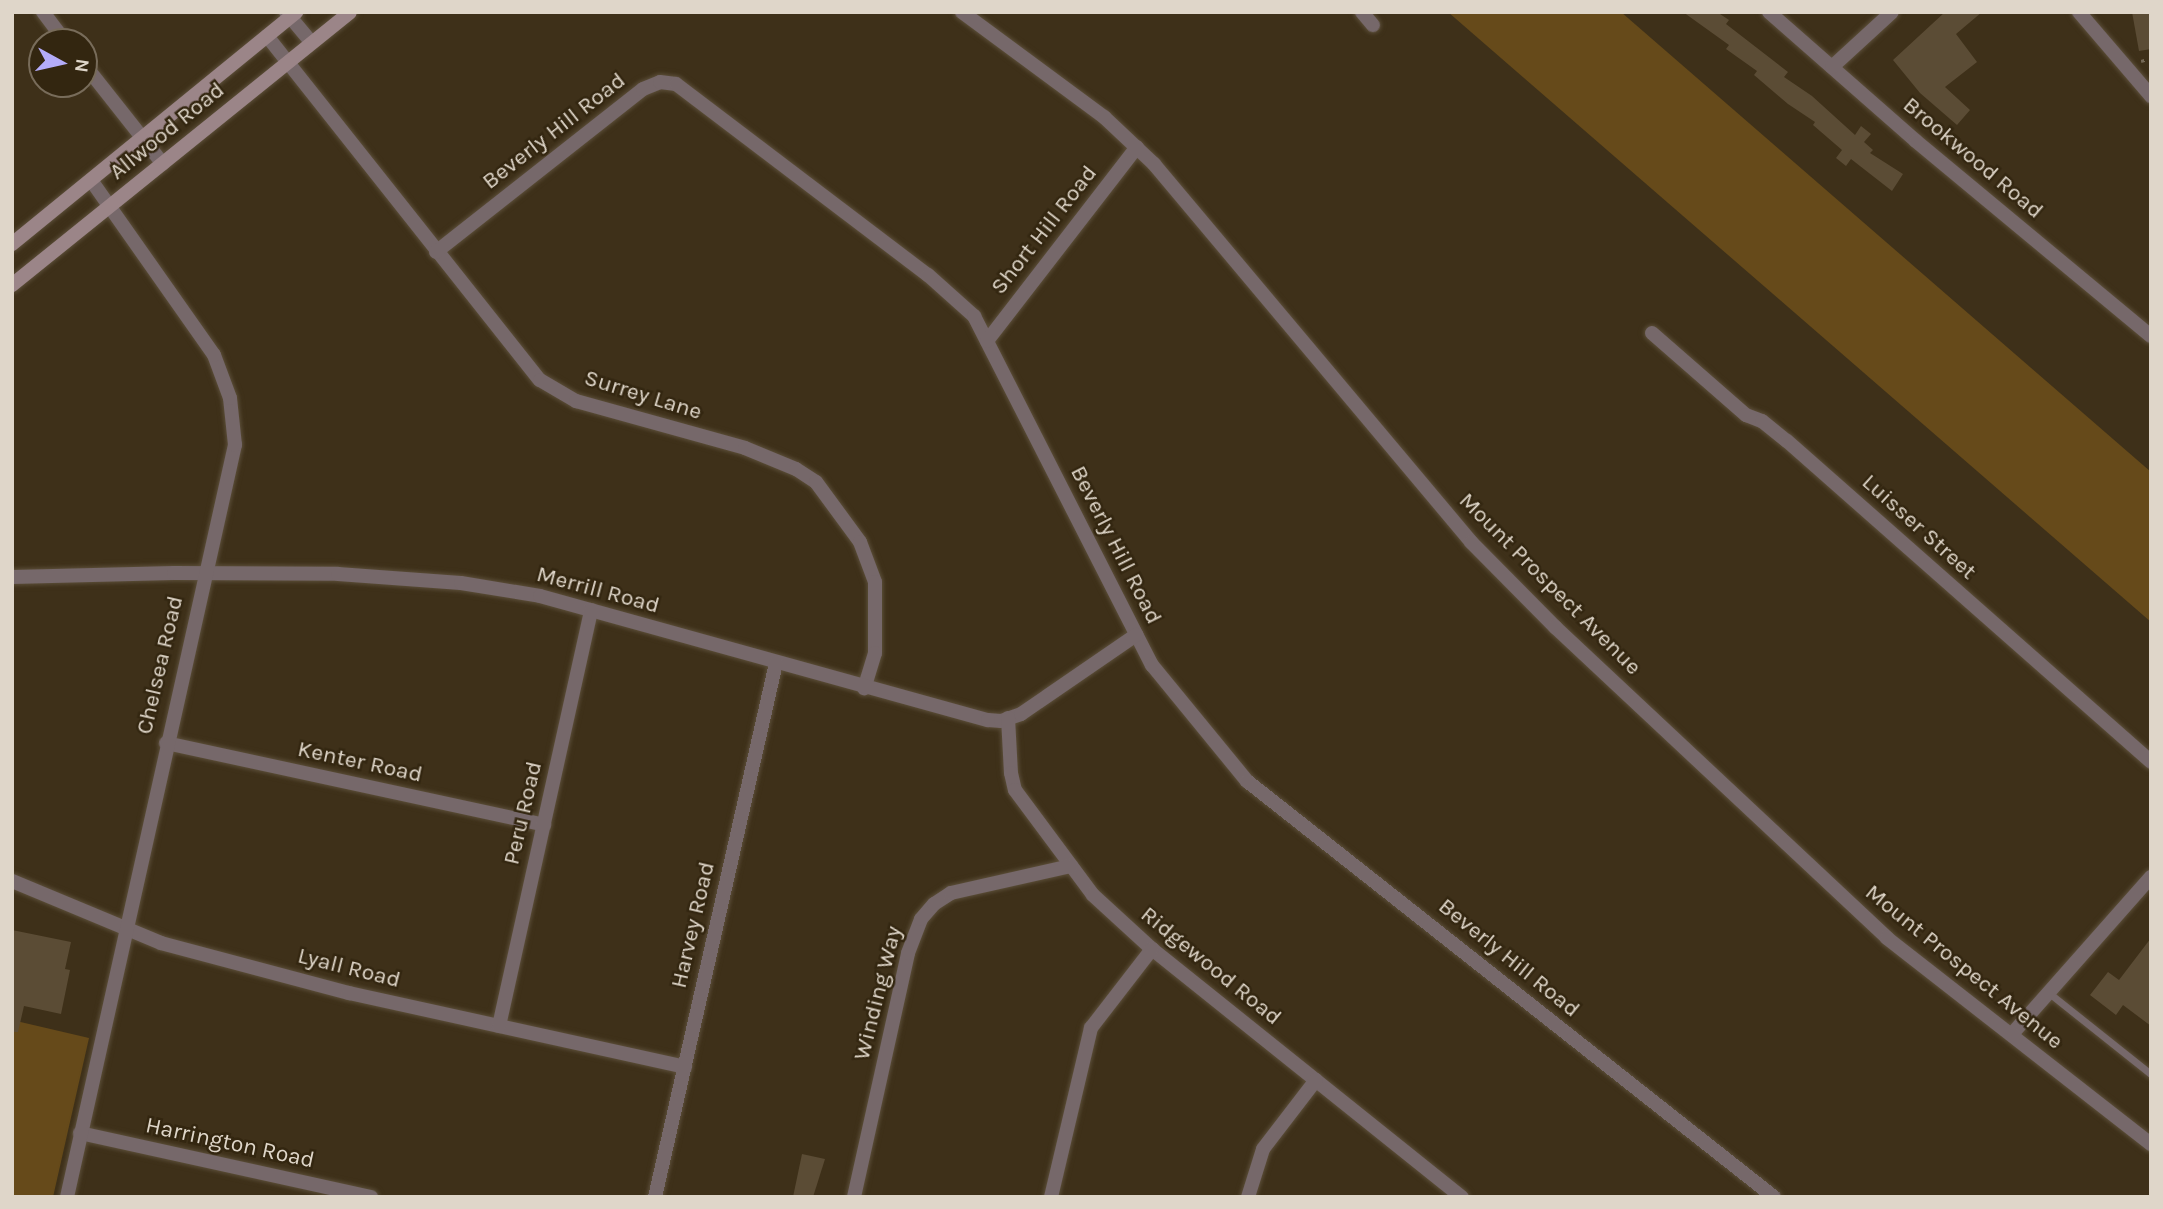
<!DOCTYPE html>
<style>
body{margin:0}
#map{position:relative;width:2163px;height:1209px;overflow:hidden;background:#3e3019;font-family:Karla,sans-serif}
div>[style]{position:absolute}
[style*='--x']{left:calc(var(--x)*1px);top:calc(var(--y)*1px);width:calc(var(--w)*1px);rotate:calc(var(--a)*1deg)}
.green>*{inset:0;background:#664a1a}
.building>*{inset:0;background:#5b4c35}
.path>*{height:2.5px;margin-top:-1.25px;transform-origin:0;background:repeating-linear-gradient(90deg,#766a57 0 3.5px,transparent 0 8.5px)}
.roads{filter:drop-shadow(0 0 2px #5b4e39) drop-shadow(0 0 2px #5b4e39)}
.service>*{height:7px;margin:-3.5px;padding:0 3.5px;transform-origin:3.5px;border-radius:3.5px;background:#76686a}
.minor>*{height:14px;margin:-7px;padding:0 7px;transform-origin:7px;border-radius:7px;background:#76686a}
.tertiary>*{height:14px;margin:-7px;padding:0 7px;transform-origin:7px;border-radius:7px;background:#76686a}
.secondary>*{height:14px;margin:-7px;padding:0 7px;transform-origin:7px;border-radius:7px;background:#9b8588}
span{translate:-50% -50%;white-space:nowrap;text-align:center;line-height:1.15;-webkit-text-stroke:5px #332610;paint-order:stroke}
.street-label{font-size:23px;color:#dfd6c9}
.frame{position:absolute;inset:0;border:14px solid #dfd6c9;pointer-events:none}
.north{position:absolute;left:28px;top:28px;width:70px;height:70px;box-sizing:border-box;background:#332610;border:2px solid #786c5a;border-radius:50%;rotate:98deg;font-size:19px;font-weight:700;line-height:28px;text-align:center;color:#dfd6c9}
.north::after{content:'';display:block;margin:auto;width:24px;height:32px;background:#b4acf9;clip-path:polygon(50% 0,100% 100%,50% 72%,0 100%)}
</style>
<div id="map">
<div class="green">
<div style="clip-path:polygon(1448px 12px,1621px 12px,2151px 472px,2151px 622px)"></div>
<div style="clip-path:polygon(12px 1020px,89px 1038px,53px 1197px,12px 1197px)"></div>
</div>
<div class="building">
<div style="clip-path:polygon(1683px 12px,1717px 12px,1729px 20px,1726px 24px,1788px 72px,1784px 77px,1812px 96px,1855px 135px,1861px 126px,1871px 134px,1864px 142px,1873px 150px,1870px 153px,1903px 174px,1892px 191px,1851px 159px,1846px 166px,1836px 158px,1842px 150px,1813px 125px,1815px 122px,1788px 104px,1754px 75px,1757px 71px,1726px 49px,1729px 45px)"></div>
<div style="clip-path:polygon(1945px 12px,1982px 12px,1956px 34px,1977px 62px,1945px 87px,1970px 110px,1957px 125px,1920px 93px,1893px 60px)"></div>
<div style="clip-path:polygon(2132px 12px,2151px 12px,2151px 49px,2139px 51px)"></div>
<div style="clip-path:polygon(12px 930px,71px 942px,65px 969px,70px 970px,61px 1014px,24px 1006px,18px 1032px,12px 1032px)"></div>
<div style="clip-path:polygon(2151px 938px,2151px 1026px,2123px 1005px,2116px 1015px,2090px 995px,2108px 972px,2119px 980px)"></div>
<div style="clip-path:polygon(802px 1154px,825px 1159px,813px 1197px,793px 1197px)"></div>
</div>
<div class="path">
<div style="--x:2141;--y:61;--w:10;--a:-17"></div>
</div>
<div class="roads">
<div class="service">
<div style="--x:2049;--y:993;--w:130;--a:38.5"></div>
</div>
<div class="minor">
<div style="--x:43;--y:12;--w:38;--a:53"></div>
<div style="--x:286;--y:12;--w:40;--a:50"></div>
<div style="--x:1362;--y:12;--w:17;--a:50"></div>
<div style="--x:1769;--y:12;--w:196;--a:41.3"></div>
<div style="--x:1916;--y:141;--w:305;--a:39.7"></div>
<div style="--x:2079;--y:12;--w:111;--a:49.4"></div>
<div style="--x:267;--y:36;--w:439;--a:51.6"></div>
<div style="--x:540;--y:380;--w:42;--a:30.3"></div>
<div style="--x:576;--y:401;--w:175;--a:15.5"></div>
<div style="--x:745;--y:448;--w:55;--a:22.4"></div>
<div style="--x:796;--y:469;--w:24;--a:33"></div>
<div style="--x:816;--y:482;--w:74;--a:53.7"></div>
<div style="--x:860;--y:542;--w:43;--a:69.4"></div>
<div style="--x:875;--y:582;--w:71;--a:90"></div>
<div style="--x:875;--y:653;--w:37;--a:107"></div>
<div style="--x:84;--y:64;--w:127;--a:51.7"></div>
<div style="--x:1832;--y:67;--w:81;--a:-42.5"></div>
<div style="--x:436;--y:252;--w:263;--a:-38.2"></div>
<div style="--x:643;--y:89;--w:18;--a:-22"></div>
<div style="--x:660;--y:82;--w:16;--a:7"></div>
<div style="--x:676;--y:84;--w:316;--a:37.2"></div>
<div style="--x:928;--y:275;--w:62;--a:41.7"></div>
<div style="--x:974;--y:316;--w:392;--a:63"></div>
<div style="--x:1152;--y:665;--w:150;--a:50.7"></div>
<div style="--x:1247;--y:781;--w:671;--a:38.29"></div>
<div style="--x:1652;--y:333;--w:125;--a:41.1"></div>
<div style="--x:1746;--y:415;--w:17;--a:21"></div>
<div style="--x:1762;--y:421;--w:32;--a:39"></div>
<div style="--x:1787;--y:441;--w:485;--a:41.4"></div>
<div style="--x:987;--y:341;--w:245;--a:-52.3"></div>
<div style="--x:12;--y:577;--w:162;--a:-1.4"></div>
<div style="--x:174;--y:573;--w:164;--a:0.3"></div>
<div style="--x:338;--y:574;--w:123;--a:4.2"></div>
<div style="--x:461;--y:583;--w:80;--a:9.3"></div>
<div style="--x:540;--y:596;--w:465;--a:15.5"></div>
<div style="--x:988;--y:720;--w:13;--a:4"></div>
<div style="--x:1001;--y:721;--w:21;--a:-19"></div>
<div style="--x:1021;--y:714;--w:140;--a:-34.5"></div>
<div style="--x:1008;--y:718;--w:55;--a:86.9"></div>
<div style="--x:1011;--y:773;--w:17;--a:77"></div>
<div style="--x:1015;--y:790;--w:131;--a:53.4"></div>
<div style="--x:1093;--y:895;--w:80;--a:42.5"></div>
<div style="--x:1152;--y:949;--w:397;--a:38.7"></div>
<div style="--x:166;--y:743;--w:387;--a:12.2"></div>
<div style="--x:12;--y:881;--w:161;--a:22.6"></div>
<div style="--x:161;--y:943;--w:195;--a:14.9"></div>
<div style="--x:349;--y:993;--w:344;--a:12.4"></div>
<div style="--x:499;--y:1026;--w:426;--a:-77.5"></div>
<div style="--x:2012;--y:1034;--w:210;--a:-48.5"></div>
<div style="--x:80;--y:1133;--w:298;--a:12.4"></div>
<div style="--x:67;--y:1197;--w:771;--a:-77.41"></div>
<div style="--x:235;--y:445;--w:47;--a:-96.1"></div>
<div style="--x:230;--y:398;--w:46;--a:-110.4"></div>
<div style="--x:214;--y:355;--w:214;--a:-125.1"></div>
<div style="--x:655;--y:1197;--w:548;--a:-77.23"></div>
<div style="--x:854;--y:1197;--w:250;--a:-77.5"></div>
<div style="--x:908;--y:953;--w:36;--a:-69"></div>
<div style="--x:921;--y:919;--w:20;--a:-49"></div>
<div style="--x:934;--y:904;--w:20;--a:-33"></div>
<div style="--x:951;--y:893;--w:123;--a:-12.7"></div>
<div style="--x:1051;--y:1197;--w:174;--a:-76.7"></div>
<div style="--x:1091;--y:1028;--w:100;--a:-52.3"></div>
<div style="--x:1248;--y:1197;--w:50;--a:-72.6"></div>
<div style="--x:1263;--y:1149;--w:87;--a:-52.5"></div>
</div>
<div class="tertiary">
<div style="--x:962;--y:12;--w:177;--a:36.5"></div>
<div style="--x:1104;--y:117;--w:69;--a:43.2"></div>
<div style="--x:1154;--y:164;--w:493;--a:50"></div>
<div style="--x:1471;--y:542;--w:120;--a:45.3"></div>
<div style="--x:1555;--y:627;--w:455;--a:43.1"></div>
<div style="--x:1887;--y:938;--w:335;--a:38"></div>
</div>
<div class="secondary">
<div style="--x:12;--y:244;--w:367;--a:-39.2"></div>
<div style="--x:12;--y:285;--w:434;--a:-38.9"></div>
</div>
</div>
<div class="street-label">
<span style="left:167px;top:131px;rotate:-39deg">Allwood Road</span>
<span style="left:554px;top:131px;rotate:-38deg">Beverly Hill Road</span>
<span style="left:1973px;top:158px;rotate:40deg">Brookwood Road</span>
<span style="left:1044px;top:230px;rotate:-52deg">Short Hill Road</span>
<span style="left:643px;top:395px;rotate:17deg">Surrey Lane</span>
<span style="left:1919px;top:527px;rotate:42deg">Luisser Street</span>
<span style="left:1116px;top:545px;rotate:63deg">Beverly Hill Road</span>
<span style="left:1550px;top:584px;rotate:45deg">Mount Prospect Avenue</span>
<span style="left:598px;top:590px;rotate:15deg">Merrill Road</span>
<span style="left:160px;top:665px;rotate:-77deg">Chelsea Road</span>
<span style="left:360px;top:762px;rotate:12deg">Kenter Road</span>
<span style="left:523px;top:813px;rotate:-77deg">Peru Road</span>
<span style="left:693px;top:925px;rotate:-77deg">Harvey Road</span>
<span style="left:1509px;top:958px;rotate:39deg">Beverly Hill Road</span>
<span style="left:1211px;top:966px;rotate:39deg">Ridgewood Road</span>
<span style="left:1964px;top:967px;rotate:39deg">Mount Prospect Avenue</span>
<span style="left:349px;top:968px;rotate:14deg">Lyall Road</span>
<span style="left:878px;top:993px;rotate:-76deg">Winding Way</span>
<span style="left:230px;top:1143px;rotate:12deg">Harrington Road</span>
</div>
<div class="frame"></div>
<div class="north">N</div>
</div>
